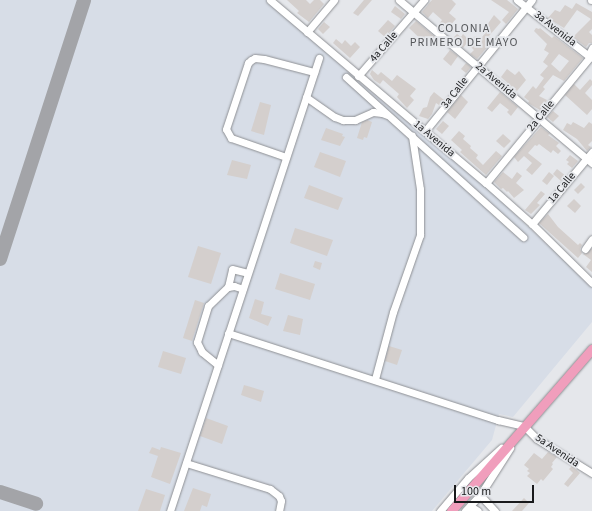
<!DOCTYPE html>
<style>
body{margin:0}
#map{position:relative;width:592px;height:511px;overflow:hidden;background:#e5e7eb;font-family:"Source Sans 3",sans-serif}
div>[style]{position:absolute}
[style*='--x']{left:calc(var(--x)*1px);top:calc(var(--y)*1px);width:calc(var(--w)*1px);rotate:calc(var(--a)*1deg)}
.built>*{inset:0;background:#d7dde7}
.taxiway>*{height:14px;margin:-7px;padding:0 7px;transform-origin:7px;border-radius:7px;background:#a3a4a8}
.building>*{inset:0;background:#d4cfcd}
.roads{filter:drop-shadow(0 0 1px #8e9094) drop-shadow(0 0 1px #8e9094)}
.minor>*{height:7px;margin:-3.5px;padding:0 3.5px;transform-origin:3.5px;border-radius:3.5px;background:#fff}
.major>*{height:9px;margin:-4.5px;padding:0 4.5px;transform-origin:4.5px;border-radius:4.5px;background:#f09ebc}
span{translate:-50% -50%;white-space:nowrap;text-align:center;line-height:1.15;-webkit-text-stroke:3.5px #e5e7eb;paint-order:stroke}
.street-label{font-size:11px;color:#191a1c}
.neighbourhood-label{font-size:12px;color:#56585b;letter-spacing:1px}
.scale{position:absolute;left:454px;top:485px;width:80px;height:18px;box-sizing:border-box;border:2px solid #191a1c;border-top:0;padding-left:5px;font-size:12px;line-height:14px;white-space:nowrap;color:#191a1c;-webkit-text-stroke:3px #e5e7eb;paint-order:stroke}
</style>
<div id="map">
<div class="built">
<div style="clip-path:polygon(0 0,267px 0,354px 77px,497px 197px,592px 287px,592px 322px,513px 417px,499px 414px,492px 440px,432px 511px,0 511px)"></div>
</div>
<div class="taxiway">
<div style="--x:0;--y:259;--w:272;--a:-72"></div>
<div style="--x:0;--y:492;--w:38;--a:18"></div>
</div>
<div class="building">
<div style="clip-path:polygon(287px 0,306px 0,310px 4px,314px 0,320px 0,324px 4px,309px 22px,297px 13px,299px 11px)"></div>
<div style="clip-path:polygon(364px 0,372px 0,358px 16px,353px 13px)"></div>
<div style="clip-path:polygon(432px 0,452px 0,456px 4px,449px 13px,456px 19px,446px 30px,439px 24px,442px 20px,433px 12px,428px 18px,422px 12px)"></div>
<div style="clip-path:polygon(491px 0,507px 0,518px 9px,506px 24px,502px 20px,509px 12px)"></div>
<div style="clip-path:polygon(576px 3px,592px 12px,592px 29px,589px 32px,592px 35px,592px 43px,589px 43px,586px 47px,573px 37px,591px 19px,577px 10px,564px 28px,548px 18px,555px 10px,560px 12px,565px 5px,572px 9px)"></div>
<div style="clip-path:polygon(395px 6px,405px 14px,401px 19px,391px 12px)"></div>
<div style="clip-path:polygon(494px 15px,501px 22px,489px 36px,493px 40px,477px 59px,470px 54px,474px 50px,467px 43px,463px 48px,454px 37px,457px 34px,461px 37px,463px 34px,470px 41px,475px 36px,481px 38px,490px 28px,487px 25px)"></div>
<div style="clip-path:polygon(388px 20px,395px 26px,385px 37px,378px 31px)"></div>
<div style="clip-path:polygon(416px 21px,435px 37px,428px 46px,409px 28px)"></div>
<div style="clip-path:polygon(324px 22px,330px 27px,323px 34px,318px 29px)"></div>
<div style="clip-path:polygon(evenodd,536px 28px,539px 29px,540px 28px,552px 38px,554px 36px,583px 58px,564px 81px,553px 75px,543px 87px,545px 89px,539px 96px,547px 100px,540px 110px,528px 103px,529px 101px,524px 97px,533px 86px,536px 89px,544px 78px,540px 75px,548px 66px,543px 62px,549px 53px,544px 50px,547px 44px,534px 31px,536px 28px,559px 54px,569px 61px,560px 72px,551px 64px,559px 54px)"></div>
<div style="clip-path:polygon(336px 39px,342px 44px,345px 40px,351px 46px,355px 42px,360px 47px,350px 58px,333px 43px)"></div>
<div style="clip-path:polygon(450px 50px,458px 56px,451px 66px,443px 59px)"></div>
<div style="clip-path:polygon(466px 63px,471px 67px,466px 73px,461px 69px)"></div>
<div style="clip-path:polygon(507px 69px,515px 75px,519px 71px,526px 80px,517px 91px,501px 77px)"></div>
<div style="clip-path:polygon(372px 70px,378px 75px,381px 72px,392px 81px,397px 75px,416px 89px,410px 96px,414px 100px,407px 108px,397px 97px,399px 94px,383px 80px,380px 84px,374px 80px,370px 74px)"></div>
<div style="clip-path:polygon(590px 79px,592px 81px,592px 85px,585px 93px,592px 100px,592px 109px,587px 115px,565px 95px,574px 84px,580px 90px)"></div>
<div style="clip-path:polygon(434px 92px,444px 100px,439px 105px,436px 103px,432px 114px,428px 119px,419px 116px,423px 108px,427px 107px,430px 97px)"></div>
<div style="clip-path:polygon(500px 92px,518px 107px,511px 116px,507px 112px,509px 110px,500px 103px,492px 112px,487px 108px)"></div>
<div style="clip-path:polygon(461px 95px,468px 102px,455px 119px,447px 112px)"></div>
<div style="clip-path:polygon(260px 102px,271px 105px,264px 135px,251px 131px)"></div>
<div style="clip-path:polygon(553px 111px,559px 116px,553px 122px,547px 117px)"></div>
<div style="clip-path:polygon(367px 120px,372px 122px,367px 138px,364px 137px,363px 140px,357px 138px,362px 122px)"></div>
<div style="clip-path:polygon(443px 121px,449px 126px,442px 134px,436px 129px)"></div>
<div style="clip-path:polygon(573px 122px,584px 128px,589px 122px,592px 124px,592px 141px,588px 145px,591px 147px,587px 151px,577px 139px,563px 130px,567px 123px,571px 125px)"></div>
<div style="clip-path:polygon(541px 127px,550px 134px,548px 135px,559px 143px,556px 146px,561px 151px,558px 154px,553px 150px,551px 153px,539px 144px,537px 146px,535px 145px,528px 153px,542px 164px,532px 175px,526px 170px,532px 163px,524px 156px,518px 162px,514px 157px)"></div>
<div style="clip-path:polygon(326px 128px,343px 134px,342px 136px,345px 137px,340px 146px,321px 140px)"></div>
<div style="clip-path:polygon(459px 131px,465px 136px,463px 139px,471px 146px,470px 148px,478px 155px,476px 158px,483px 165px,496px 151px,502px 156px,486px 175px,460px 152px,462px 150px,451px 140px)"></div>
<div style="clip-path:polygon(503px 134px,511px 141px,504px 148px,496px 141px)"></div>
<div style="clip-path:polygon(320px 152px,346px 161px,340px 177px,314px 167px)"></div>
<div style="clip-path:polygon(570px 155px,578px 161px,572px 168px,567px 164px,569px 162px,566px 160px)"></div>
<div style="clip-path:polygon(232px 160px,251px 165px,247px 179px,227px 175px)"></div>
<div style="clip-path:polygon(557px 169px,566px 176px,561px 181px,553px 174px)"></div>
<div style="clip-path:polygon(503px 172px,512px 179px,517px 172px,522px 176px,516px 183px,524px 190px,514px 198px,508px 191px,507px 192px,503px 188px,501px 189px,494px 182px)"></div>
<div style="clip-path:polygon(549px 172px,554px 176px,547px 185px,542px 181px)"></div>
<div style="clip-path:polygon(581px 183px,585px 187px,578px 194px,574px 190px)"></div>
<div style="clip-path:polygon(309px 185px,343px 198px,338px 210px,304px 198px)"></div>
<div style="clip-path:polygon(541px 191px,545px 194px,537px 203px,540px 205px,531px 214px,525px 210px)"></div>
<div style="clip-path:polygon(574px 199px,581px 206px,575px 213px,567px 206px)"></div>
<div style="clip-path:polygon(548px 214px,558px 227px,578px 245px,580px 243px,582px 245px,580px 249px,582px 253px,578px 258px,539px 223px)"></div>
<div style="clip-path:polygon(295px 228px,333px 240px,327px 256px,290px 243px)"></div>
<div style="clip-path:polygon(198px 246px,221px 253px,211px 284px,188px 277px)"></div>
<div style="clip-path:polygon(592px 248px,592px 272px,586px 267px,591px 260px,583px 254px,587px 253px)"></div>
<div style="clip-path:polygon(315px 261px,322px 263px,320px 270px,313px 267px)"></div>
<div style="clip-path:polygon(280px 273px,315px 284px,310px 300px,275px 289px)"></div>
<div style="clip-path:polygon(255px 299px,264px 302px,261px 314px,272px 317px,268px 326px,249px 318px)"></div>
<div style="clip-path:polygon(195px 300px,204px 303px,192px 341px,183px 338px)"></div>
<div style="clip-path:polygon(288px 315px,303px 319px,300px 335px,283px 331px)"></div>
<div style="clip-path:polygon(389px 346px,402px 350px,397px 365px,385px 361px)"></div>
<div style="clip-path:polygon(163px 351px,186px 358px,181px 374px,158px 367px)"></div>
<div style="clip-path:polygon(244px 385px,264px 391px,261px 402px,241px 395px)"></div>
<div style="clip-path:polygon(206px 418px,228px 426px,222px 444px,200px 436px)"></div>
<div style="clip-path:polygon(152px 447px,160px 450px,161px 447px,181px 453px,170px 484px,151px 477px,158px 456px,149px 453px)"></div>
<div style="clip-path:polygon(548px 452px,557px 457px,552px 463px,553px 464px,551px 467px,553px 469px,543px 481px,541px 479px,537px 484px,527px 476px,530px 473px,527px 471px,529px 469px,524px 465px,534px 453px,542px 459px)"></div>
<div style="clip-path:polygon(572px 466px,580px 473px,568px 487px,564px 484px,573px 473px,569px 469px)"></div>
<div style="clip-path:polygon(193px 488px,211px 494px,207px 507px,202px 505px,200px 511px,184px 511px)"></div>
<div style="clip-path:polygon(146px 489px,165px 495px,160px 511px,138px 511px)"></div>
<div style="clip-path:polygon(524px 498px,529px 503px,522px 511px,512px 511px)"></div>
</div>
<div class="roads">
<div class="minor">
<div style="--x:270;--y:0;--w:283;--a:40.3"></div>
<div style="--x:486;--y:183;--w:62;--a:41.7"></div>
<div style="--x:532;--y:224;--w:84;--a:44.5"></div>
<div style="--x:399;--y:0;--w:253;--a:40.2"></div>
<div style="--x:517;--y:0;--w:93;--a:38"></div>
<div style="--x:591;--y:0;--w:1;--a:0"></div>
<div style="--x:307;--y:32;--w:42;--a:-49.8"></div>
<div style="--x:358;--y:76;--w:101;--a:-49"></div>
<div style="--x:346;--y:77;--w:239;--a:42.1"></div>
<div style="--x:306;--y:97;--w:35;--a:35"></div>
<div style="--x:335;--y:117;--w:9;--a:21"></div>
<div style="--x:343;--y:120;--w:12;--a:0"></div>
<div style="--x:355;--y:120;--w:20;--a:-24"></div>
<div style="--x:373;--y:112;--w:9;--a:6"></div>
<div style="--x:382;--y:113;--w:5;--a:22"></div>
<div style="--x:425;--y:131;--w:169;--a:-50.8"></div>
<div style="--x:286;--y:157;--w:58;--a:-160.9"></div>
<div style="--x:231;--y:138;--w:10;--a:-119"></div>
<div style="--x:226;--y:129;--w:70;--a:-71.6"></div>
<div style="--x:248;--y:63;--w:4;--a:-45"></div>
<div style="--x:251;--y:60;--w:4;--a:-27"></div>
<div style="--x:255;--y:58;--w:9;--a:6"></div>
<div style="--x:264;--y:59;--w:52;--a:14.6"></div>
<div style="--x:486;--y:183;--w:163;--a:-50.5"></div>
<div style="--x:590;--y:57;--w:3;--a:-108"></div>
<div style="--x:589;--y:54;--w:7;--a:-63"></div>
<div style="--x:532;--y:224;--w:94;--a:-50.2"></div>
<div style="--x:585;--y:249;--w:12;--a:-55"></div>
<div style="--x:228;--y:287;--w:18;--a:-77"></div>
<div style="--x:232;--y:269;--w:16;--a:14"></div>
<div style="--x:228;--y:333;--w:284;--a:17.9"></div>
<div style="--x:498;--y:420;--w:27;--a:13"></div>
<div style="--x:524;--y:426;--w:18;--a:45"></div>
<div style="--x:537;--y:439;--w:65;--a:31.7"></div>
<div style="--x:218;--y:365;--w:21;--a:-141"></div>
<div style="--x:202;--y:352;--w:11;--a:-117"></div>
<div style="--x:197;--y:342;--w:38;--a:-73"></div>
<div style="--x:208;--y:306;--w:28;--a:-44"></div>
<div style="--x:228;--y:287;--w:6;--a:-9"></div>
<div style="--x:234;--y:286;--w:9;--a:18"></div>
<div style="--x:375;--y:379;--w:69;--a:-75"></div>
<div style="--x:393;--y:312;--w:82;--a:-70.7"></div>
<div style="--x:420;--y:235;--w:46;--a:-90"></div>
<div style="--x:420;--y:189;--w:54;--a:-98.6"></div>
<div style="--x:186;--y:463;--w:88;--a:17.2"></div>
<div style="--x:270;--y:489;--w:11;--a:38"></div>
<div style="--x:279;--y:496;--w:5;--a:68"></div>
<div style="--x:281;--y:501;--w:10;--a:101"></div>
<div style="--x:480;--y:495;--w:22;--a:47"></div>
<div style="--x:470;--y:506;--w:9;--a:32"></div>
<div style="--x:170;--y:511;--w:477;--a:-71.8"></div>
<div style="--x:440;--y:511;--w:43;--a:-49.7"></div>
<div style="--x:468;--y:478;--w:45;--a:-42.3"></div>
<div style="--x:465;--y:511;--w:22;--a:-47"></div>
<div style="--x:480;--y:495;--w:56;--a:-57.4"></div>
</div>
<div class="major">
<div style="--x:451;--y:511;--w:215;--a:-49"></div>
</div>
</div>
<div class="street-label">
<span style="left:555px;top:29px;rotate:38deg">3a Avenida</span>
<span style="left:384px;top:47px;rotate:-49deg">4a Calle</span>
<span style="left:496px;top:81px;rotate:40deg">2a Avenida</span>
<span style="left:455px;top:93px;rotate:-52deg">3a Calle</span>
<span style="left:541px;top:116px;rotate:-51deg">2a Calle</span>
<span style="left:434px;top:139px;rotate:40deg">1a Avenida</span>
<span style="left:562px;top:188px;rotate:-50deg">1a Calle</span>
<span style="left:557px;top:451px;rotate:34deg">5a Avenida</span>
</div>
<div class="neighbourhood-label">
<span style="left:464px;top:36px">COLONIA<br>PRIMERO DE MAYO</span>
</div>
<div class="scale">100 m</div>
</div>
